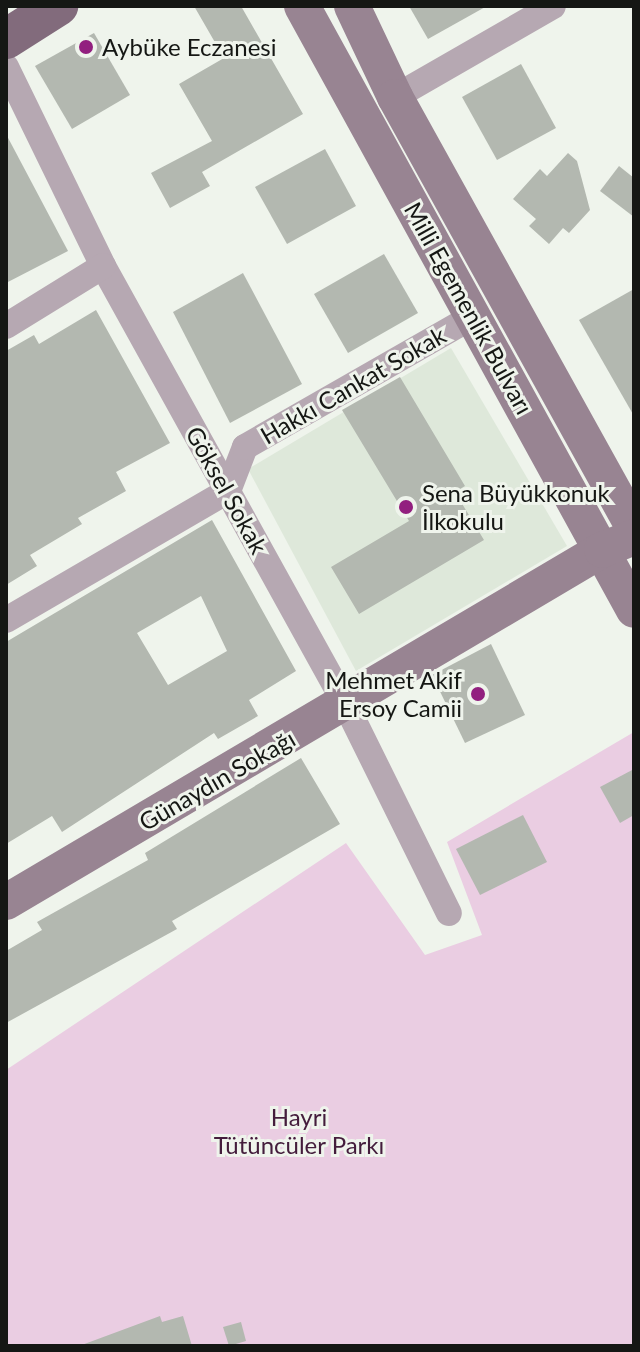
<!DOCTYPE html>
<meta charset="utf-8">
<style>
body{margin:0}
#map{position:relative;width:640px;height:1352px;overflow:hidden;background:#eff4ec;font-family:Lato,sans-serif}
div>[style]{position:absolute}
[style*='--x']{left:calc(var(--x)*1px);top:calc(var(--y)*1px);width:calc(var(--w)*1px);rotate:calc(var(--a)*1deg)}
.built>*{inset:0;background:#dee8da}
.green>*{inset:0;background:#eacde2}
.building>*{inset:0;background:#b3b8b0}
.street>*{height:26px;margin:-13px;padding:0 13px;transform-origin:13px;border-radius:13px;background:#b6a8b2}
.secondary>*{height:36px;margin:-18px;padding:0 18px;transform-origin:18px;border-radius:18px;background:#988492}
.primary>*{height:40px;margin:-20px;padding:0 20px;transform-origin:20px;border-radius:20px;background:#826b7c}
.dots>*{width:22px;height:22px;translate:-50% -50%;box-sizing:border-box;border:4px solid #eff4ec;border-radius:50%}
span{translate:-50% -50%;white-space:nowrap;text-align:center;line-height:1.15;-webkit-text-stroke:6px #eff4ec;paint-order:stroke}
.poi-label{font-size:24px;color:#151714}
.left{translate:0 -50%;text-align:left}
.right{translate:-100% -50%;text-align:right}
.street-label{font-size:24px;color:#151714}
.park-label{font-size:24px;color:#441d3c}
.frame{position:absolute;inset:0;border:8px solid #151714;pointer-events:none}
</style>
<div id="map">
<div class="built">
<div style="clip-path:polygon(451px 348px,567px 546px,356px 671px,248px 469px)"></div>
</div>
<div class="green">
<div style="clip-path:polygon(634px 732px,634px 1346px,7px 1346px,6px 1070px,346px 843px,425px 955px,482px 935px,447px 842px)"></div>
</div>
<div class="building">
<div style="clip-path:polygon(194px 6px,241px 6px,303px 114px,202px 172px,210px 186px,170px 208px,151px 173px,212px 141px,179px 84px,224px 58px)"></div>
<div style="clip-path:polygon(409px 6px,487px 6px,428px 39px)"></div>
<div style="clip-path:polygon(94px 33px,130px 95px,72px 129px,35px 66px)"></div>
<div style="clip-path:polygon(521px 64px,556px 128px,497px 160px,462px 97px)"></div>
<div style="clip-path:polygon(6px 134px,68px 251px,6px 283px)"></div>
<div style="clip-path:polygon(325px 149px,356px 206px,287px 244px,255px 187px)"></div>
<div style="clip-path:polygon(568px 153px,577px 161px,590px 210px,569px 233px,563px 228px,549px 244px,529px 226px,536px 219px,513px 199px,540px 169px,547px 176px)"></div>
<div style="clip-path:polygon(619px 166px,634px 178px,634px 217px,600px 191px)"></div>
<div style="clip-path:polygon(384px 254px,418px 313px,348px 353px,314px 294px)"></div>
<div style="clip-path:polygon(243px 273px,302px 384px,230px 423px,173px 312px)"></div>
<div style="clip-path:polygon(634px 289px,634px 416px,579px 320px)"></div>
<div style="clip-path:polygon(96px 310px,170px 443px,116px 472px,126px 491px,78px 518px,82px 524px,30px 555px,37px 566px,6px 585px,6px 351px,34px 335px,39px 344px)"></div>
<div style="clip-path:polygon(400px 377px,465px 486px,455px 492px,484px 540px,359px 614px,331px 567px,409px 521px,342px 410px)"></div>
<div style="clip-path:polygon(evenodd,212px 520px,296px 671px,249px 700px,258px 716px,218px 739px,214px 733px,62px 832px,52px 816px,6px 844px,6px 642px,212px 520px,201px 596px,227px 651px,168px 685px,137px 633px,201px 596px)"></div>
<div style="clip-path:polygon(491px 644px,525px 715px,465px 743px,432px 675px)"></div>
<div style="clip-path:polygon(301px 758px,340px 824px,172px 921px,177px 929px,6px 1023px,6px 951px,42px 930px,37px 922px,148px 860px,145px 853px)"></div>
<div style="clip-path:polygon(634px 769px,634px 815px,620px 823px,600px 787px)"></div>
<div style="clip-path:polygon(523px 815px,547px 862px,480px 895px,456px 849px)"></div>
<div style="clip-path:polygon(160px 1316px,162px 1322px,183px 1316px,192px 1346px,79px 1346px)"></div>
<div style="clip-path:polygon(241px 1322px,246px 1341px,229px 1346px,223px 1327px)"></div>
</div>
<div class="street">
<div style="--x:6;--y:67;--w:221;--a:64"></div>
<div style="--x:103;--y:266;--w:502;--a:61.03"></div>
<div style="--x:346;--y:705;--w:232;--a:63.7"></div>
<div style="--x:395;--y:97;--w:182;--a:-29.9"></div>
<div style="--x:6;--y:326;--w:114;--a:-31.7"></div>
<div style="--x:6;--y:620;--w:257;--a:-30.2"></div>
<div style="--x:228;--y:491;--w:47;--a:-68.9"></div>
<div style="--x:245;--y:447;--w:264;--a:-29.8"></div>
</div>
<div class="secondary">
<div style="--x:302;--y:6;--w:689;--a:61.2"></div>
<div style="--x:352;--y:6;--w:101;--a:64.7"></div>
<div style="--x:395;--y:97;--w:494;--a:61"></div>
<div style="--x:6;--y:902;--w:692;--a:-30.57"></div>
<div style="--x:602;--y:550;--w:35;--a:-22"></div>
</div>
<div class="primary">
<div style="--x:6;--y:39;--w:62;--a:-32.4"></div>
</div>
<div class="dots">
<div style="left:86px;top:47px;background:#92207f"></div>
<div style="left:406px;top:507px;background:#92207f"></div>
<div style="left:478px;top:694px;background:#92207f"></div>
</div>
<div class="poi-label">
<span class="left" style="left:102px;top:47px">Aybüke Eczanesi</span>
<span class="left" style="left:422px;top:507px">Sena Büyükkonuk<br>İlkokulu</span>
<span class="right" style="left:462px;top:694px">Mehmet Akif<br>Ersoy Camii</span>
</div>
<div class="street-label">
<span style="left:469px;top:308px;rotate:61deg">Milli Egemenlik Bulvarı</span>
<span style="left:353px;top:385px;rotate:-30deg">Hakkı Cankat Sokak</span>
<span style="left:227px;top:490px;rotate:61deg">Göksel Sokak</span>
<span style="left:217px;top:780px;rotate:-30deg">Günaydın Sokağı</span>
</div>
<div class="park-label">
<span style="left:299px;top:1131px">Hayri<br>Tütüncüler Parkı</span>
</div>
<div class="frame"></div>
</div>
